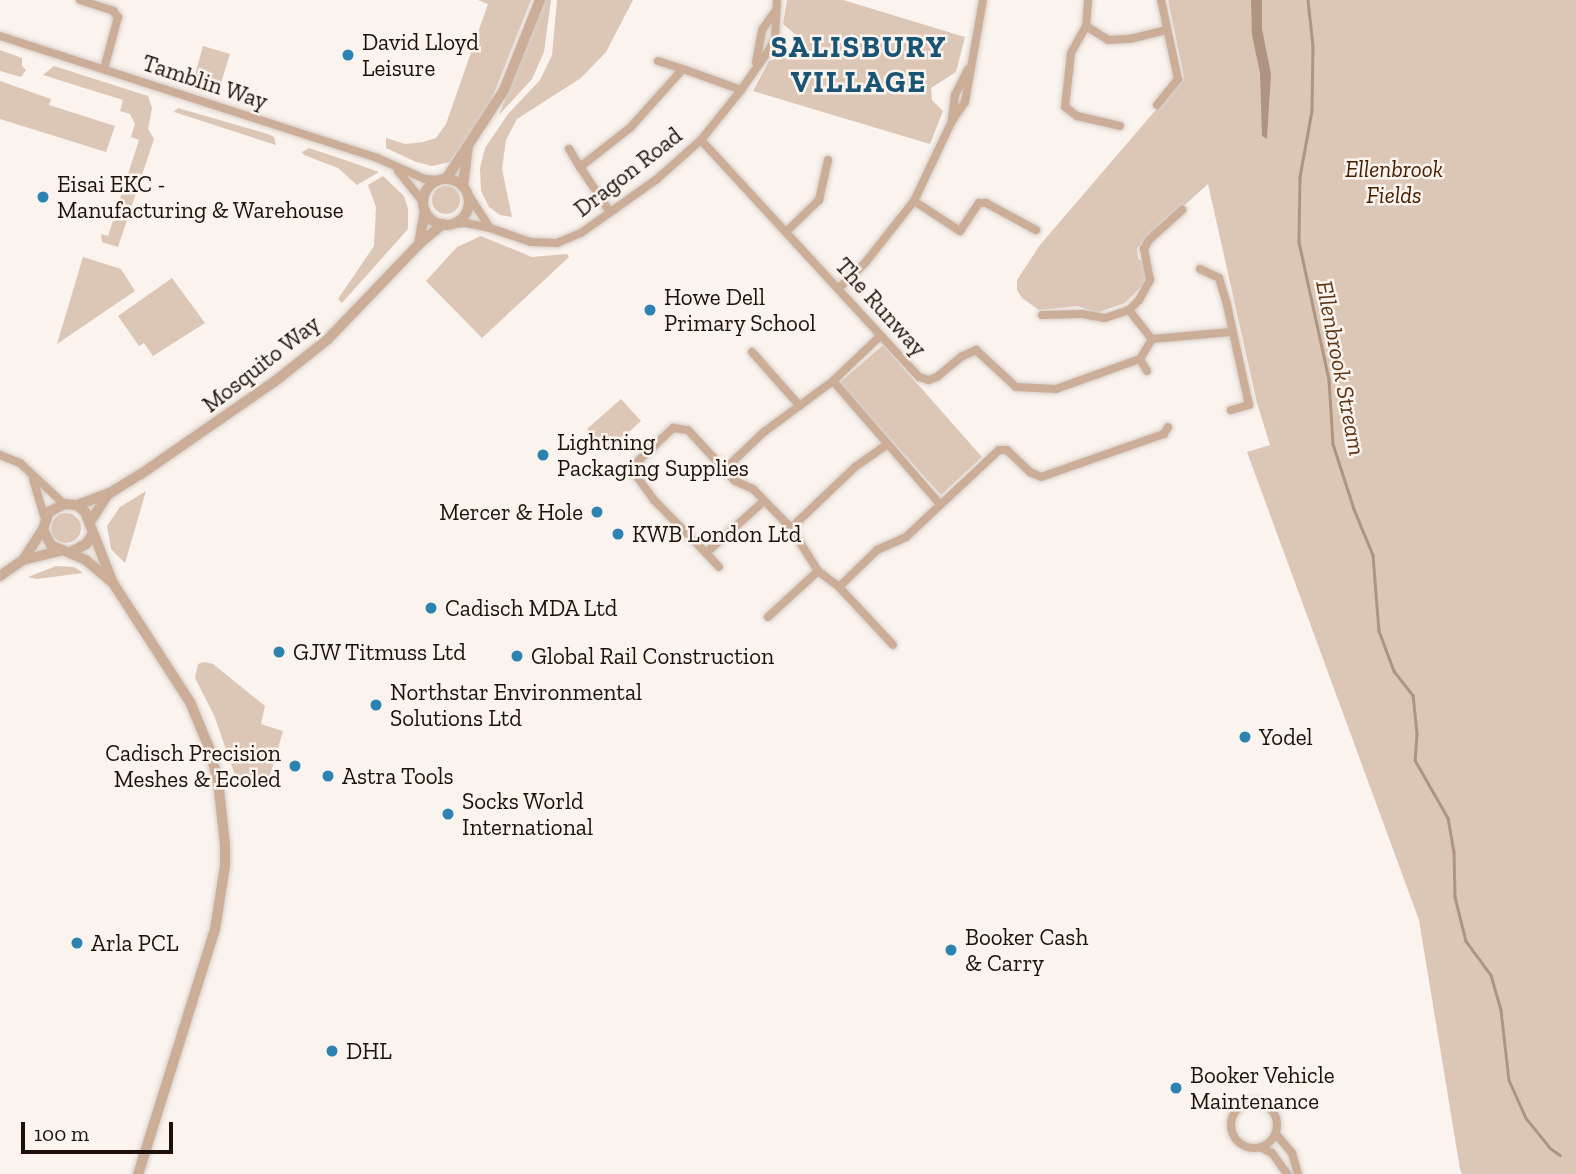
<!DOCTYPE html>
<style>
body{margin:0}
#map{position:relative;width:1576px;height:1174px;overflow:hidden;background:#faf3ee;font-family:"Zilla Slab",serif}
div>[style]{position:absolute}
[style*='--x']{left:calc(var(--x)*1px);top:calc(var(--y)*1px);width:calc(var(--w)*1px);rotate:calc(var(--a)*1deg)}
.green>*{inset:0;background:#dcc6b6}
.round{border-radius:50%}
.water>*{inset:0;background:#af9481}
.stream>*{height:2.5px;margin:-1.25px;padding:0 1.25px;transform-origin:1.25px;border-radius:1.25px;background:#af9481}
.roads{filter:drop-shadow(0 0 2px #d7cfc9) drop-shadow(0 0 2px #d7cfc9)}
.minor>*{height:8px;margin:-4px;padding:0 4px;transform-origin:4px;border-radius:4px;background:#ccae98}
.minor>.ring{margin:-4px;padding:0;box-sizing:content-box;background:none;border:8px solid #ccae98;border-radius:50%}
.tertiary>*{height:10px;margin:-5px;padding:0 5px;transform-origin:5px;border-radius:5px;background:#ccae98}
.tertiary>.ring{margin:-5px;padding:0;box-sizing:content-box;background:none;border:10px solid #ccae98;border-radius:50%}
.dots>*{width:19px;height:19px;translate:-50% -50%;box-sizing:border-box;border:4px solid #faf3ee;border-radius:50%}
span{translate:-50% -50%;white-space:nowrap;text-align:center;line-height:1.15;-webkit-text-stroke:5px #faf3ee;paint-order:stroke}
.poi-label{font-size:23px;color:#1d1109}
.left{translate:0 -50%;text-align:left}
.right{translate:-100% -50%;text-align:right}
.street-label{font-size:23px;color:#1d1109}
.park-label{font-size:23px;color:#462100;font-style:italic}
.water-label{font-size:24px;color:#5c3413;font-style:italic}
.district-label{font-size:30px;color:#195474;font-weight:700;letter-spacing:2px}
.scale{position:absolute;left:21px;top:1122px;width:152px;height:32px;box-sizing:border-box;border:4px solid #1d1109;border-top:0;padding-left:9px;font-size:21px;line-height:24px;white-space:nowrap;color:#1d1109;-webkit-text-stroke:5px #faf3ee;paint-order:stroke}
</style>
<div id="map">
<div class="green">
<div style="clip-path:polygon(478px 0,531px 0,491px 101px,450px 162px,432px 166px,416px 162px,386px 148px,386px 138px,405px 144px,423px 142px,436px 138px,446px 124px,488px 4px)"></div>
<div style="clip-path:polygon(543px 0,551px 0,544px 52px,532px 79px,499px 115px)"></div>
<div style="clip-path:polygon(557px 0,633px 0,606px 52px,581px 78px,517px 119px,506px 140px,502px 169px,512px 217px,500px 215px,489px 207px,481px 191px,480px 168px,485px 148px,508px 114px,540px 80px,552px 55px)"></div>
<div style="clip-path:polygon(787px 0,843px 0,965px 37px,956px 72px,931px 88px,932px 100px,943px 111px,930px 144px,753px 91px,769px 61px,786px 55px,796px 44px,796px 35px,783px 24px)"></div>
<div style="clip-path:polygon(1168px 0,1576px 0,1576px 1174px,1462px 1174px,1460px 1169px,1419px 920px,1247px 452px,1270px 445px,1257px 403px,1208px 184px,1137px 248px,1138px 259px,1143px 261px,1145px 269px,1145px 283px,1125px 303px,1096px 313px,1078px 306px,1039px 310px,1022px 298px,1017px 290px,1017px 280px,1040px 245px,1184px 77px)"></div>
<div style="clip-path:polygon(203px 46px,230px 54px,221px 83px,214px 88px,193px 82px)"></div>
<div style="clip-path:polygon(0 50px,22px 58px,22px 66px,26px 70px,21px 77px,0 71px)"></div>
<div style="clip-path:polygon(54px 66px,148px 96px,152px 108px,148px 129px,154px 139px,118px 247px,102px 242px,101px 234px,108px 236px,139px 140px,131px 137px,135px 124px,130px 114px,120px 111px,123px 100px,43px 75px)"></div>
<div style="clip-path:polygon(0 81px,51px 99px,49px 105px,115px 126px,106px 152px,0 119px)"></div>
<div style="clip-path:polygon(178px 108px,268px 134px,274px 137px,276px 145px,174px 112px)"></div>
<div style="clip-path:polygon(309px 148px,351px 162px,379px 172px,357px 185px,338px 168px,304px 155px,302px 152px)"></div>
<div style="clip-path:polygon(383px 176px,404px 196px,408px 209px,408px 229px,342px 303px,338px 299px,374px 246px,376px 207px,368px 185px)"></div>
<div class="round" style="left:432px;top:186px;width:28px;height:28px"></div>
<div style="clip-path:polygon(481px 236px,532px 257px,567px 254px,569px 257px,482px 338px,426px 281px,457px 247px)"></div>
<div style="clip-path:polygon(83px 257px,121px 269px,135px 291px,57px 344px)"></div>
<div style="clip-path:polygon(172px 278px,205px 323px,153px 356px,144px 343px,139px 346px,118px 316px)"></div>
<div style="clip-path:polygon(883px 345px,982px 457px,941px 495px,839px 383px)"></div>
<div style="clip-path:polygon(621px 399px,641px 421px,608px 451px,587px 429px)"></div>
<div style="clip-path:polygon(146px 491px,125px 563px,111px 549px,107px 526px,120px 507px)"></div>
<div class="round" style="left:51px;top:513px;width:30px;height:30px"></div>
<div style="clip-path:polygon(56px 566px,74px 567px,83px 573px,37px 579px,28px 577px)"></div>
<div style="clip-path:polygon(204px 662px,213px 664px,265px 706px,261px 724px,283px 731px,266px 789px,238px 784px,214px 715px,195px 678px,198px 664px)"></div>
</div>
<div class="water">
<div style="clip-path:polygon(1251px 0,1262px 0,1262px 29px,1271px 74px,1267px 139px,1262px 136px,1260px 73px,1252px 35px)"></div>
</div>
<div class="stream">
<div style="--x:1308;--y:0;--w:46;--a:83.8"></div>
<div style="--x:1313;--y:46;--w:65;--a:90.9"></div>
<div style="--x:1312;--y:111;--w:67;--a:100.3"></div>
<div style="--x:1300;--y:177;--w:65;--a:90.9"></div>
<div style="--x:1299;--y:242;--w:141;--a:77.7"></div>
<div style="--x:1329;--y:380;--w:64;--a:86.4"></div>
<div style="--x:1333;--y:444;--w:68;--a:72.1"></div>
<div style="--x:1354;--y:509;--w:50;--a:67.6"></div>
<div style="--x:1373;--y:555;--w:76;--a:85.5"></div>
<div style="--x:1379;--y:631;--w:43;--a:69.4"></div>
<div style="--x:1394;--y:671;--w:31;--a:52"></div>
<div style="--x:1413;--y:695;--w:39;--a:84"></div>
<div style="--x:1417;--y:734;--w:26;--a:94"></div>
<div style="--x:1415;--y:760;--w:67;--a:60.4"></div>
<div style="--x:1448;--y:818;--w:35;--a:80"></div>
<div style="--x:1454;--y:852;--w:45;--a:88.7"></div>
<div style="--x:1455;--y:897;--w:45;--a:76"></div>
<div style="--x:1466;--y:941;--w:42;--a:53.7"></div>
<div style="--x:1491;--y:975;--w:36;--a:74"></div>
<div style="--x:1501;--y:1010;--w:70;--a:83.5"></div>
<div style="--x:1509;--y:1080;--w:42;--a:65.9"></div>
<div style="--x:1526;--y:1118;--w:38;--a:51"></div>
<div style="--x:1550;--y:1148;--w:12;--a:35"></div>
</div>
<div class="roads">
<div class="minor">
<div style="--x:80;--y:0;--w:35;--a:18"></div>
<div style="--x:113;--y:11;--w:8;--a:50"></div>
<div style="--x:118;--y:17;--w:54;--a:105.1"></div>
<div style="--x:1088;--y:0;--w:26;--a:94"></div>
<div style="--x:1086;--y:26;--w:26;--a:32"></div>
<div style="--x:1108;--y:40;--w:22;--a:-3"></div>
<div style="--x:1130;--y:39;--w:37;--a:-14"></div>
<div style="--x:1086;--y:26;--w:31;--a:119"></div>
<div style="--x:1071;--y:53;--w:54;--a:96.3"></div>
<div style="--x:1065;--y:107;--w:15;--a:37"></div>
<div style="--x:1077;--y:116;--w:44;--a:13.1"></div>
<div style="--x:0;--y:36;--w:396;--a:17.9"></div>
<div style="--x:377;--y:158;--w:52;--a:23.6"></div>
<div style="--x:425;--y:179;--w:15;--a:4"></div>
<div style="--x:658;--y:61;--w:26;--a:18"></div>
<div style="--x:756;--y:62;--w:33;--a:-79"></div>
<div style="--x:762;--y:30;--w:21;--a:-55"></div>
<div style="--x:1157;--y:105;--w:33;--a:-51"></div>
<div style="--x:1178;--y:79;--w:81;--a:-102.1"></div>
<div style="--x:952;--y:119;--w:24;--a:-83"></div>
<div style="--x:955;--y:95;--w:29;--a:-63"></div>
<div style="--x:701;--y:140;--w:322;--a:47.4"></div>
<div style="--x:919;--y:377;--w:10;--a:17"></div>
<div style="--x:929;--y:380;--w:9;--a:-21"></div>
<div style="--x:937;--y:377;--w:31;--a:-40"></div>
<div style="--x:961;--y:357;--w:17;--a:-25"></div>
<div style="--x:976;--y:350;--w:54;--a:42.8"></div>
<div style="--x:1016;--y:387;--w:40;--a:2.9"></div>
<div style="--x:1056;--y:389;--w:89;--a:-19.7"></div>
<div style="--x:1140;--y:359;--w:23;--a:-59"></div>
<div style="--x:1152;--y:339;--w:79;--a:-5.1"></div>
<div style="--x:569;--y:149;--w:21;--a:59"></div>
<div style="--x:398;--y:171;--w:38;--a:51"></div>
<div style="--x:468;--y:194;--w:40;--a:57.1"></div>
<div style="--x:914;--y:201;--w:55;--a:33.1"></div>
<div style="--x:960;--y:231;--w:34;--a:-56"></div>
<div style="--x:979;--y:203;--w:7;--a:0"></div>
<div style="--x:986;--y:203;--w:57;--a:28.4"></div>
<div style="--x:610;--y:212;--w:54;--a:-123.7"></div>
<div style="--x:580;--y:167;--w:63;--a:-38"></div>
<div style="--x:630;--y:128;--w:79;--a:-48.1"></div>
<div style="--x:683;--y:69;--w:62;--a:19.9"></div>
<div style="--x:452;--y:224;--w:14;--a:-4"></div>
<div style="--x:466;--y:223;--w:25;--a:12"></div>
<div style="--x:490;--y:228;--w:43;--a:18.9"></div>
<div style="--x:531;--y:242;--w:26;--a:2"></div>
<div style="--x:557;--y:243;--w:26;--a:-23"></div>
<div style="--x:581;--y:233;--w:93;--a:-35.4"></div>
<div style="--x:657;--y:179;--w:59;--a:-41.6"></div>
<div style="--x:701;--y:140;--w:64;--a:-51.3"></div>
<div style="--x:741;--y:90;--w:49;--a:-55"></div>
<div style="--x:769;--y:50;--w:13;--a:-63"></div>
<div style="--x:775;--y:38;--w:38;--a:-87"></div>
<div style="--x:787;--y:231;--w:45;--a:-44.1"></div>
<div style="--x:819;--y:200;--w:41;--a:-77.3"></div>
<div style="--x:1200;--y:269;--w:21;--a:25"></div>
<div style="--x:1219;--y:278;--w:28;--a:73"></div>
<div style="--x:1227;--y:305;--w:102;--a:77.6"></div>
<div style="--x:1249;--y:405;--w:19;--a:164"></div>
<div style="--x:838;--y:289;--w:37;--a:-44"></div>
<div style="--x:865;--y:263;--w:79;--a:-51.7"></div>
<div style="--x:914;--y:201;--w:89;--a:-64.6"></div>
<div style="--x:952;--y:121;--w:23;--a:-56"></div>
<div style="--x:965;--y:102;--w:104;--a:-80"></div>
<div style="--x:1129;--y:310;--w:14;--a:-45"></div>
<div style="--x:1139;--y:300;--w:23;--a:-61"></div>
<div style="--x:1150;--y:280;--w:32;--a:-101"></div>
<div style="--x:1144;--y:249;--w:10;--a:-61"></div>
<div style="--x:1149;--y:240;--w:45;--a:-42.3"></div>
<div style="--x:1042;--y:315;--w:40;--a:-1.4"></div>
<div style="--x:1082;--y:314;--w:23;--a:10"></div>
<div style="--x:1105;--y:318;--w:25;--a:-18"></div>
<div style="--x:1129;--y:310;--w:37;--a:52"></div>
<div style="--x:752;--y:352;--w:72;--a:48.4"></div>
<div style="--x:1140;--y:359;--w:14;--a:60"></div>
<div style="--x:833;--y:381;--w:163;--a:49"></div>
<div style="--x:0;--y:455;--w:22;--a:22"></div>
<div style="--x:20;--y:463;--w:60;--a:43"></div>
<div style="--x:726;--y:468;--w:52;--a:-43.5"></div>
<div style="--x:764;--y:432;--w:86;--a:-36.5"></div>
<div style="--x:833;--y:381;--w:64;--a:-43.7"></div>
<div style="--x:33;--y:479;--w:42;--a:73.3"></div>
<div style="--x:764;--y:501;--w:78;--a:138.1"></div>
<div style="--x:706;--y:553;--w:74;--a:-134.5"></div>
<div style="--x:654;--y:500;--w:34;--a:-126"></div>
<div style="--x:634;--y:472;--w:7;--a:-90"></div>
<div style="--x:634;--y:465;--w:54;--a:-43.5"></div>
<div style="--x:673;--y:428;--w:15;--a:8"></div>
<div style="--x:688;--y:430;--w:69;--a:47.3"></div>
<div style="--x:735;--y:481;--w:20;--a:24"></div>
<div style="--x:753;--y:489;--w:54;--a:45.7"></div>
<div style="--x:791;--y:528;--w:51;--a:57.9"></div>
<div style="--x:818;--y:571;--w:26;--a:37"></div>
<div style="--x:839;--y:587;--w:79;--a:47"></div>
<div style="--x:791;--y:528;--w:88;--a:-43.6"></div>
<div style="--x:855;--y:467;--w:39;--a:-35"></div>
<div style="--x:706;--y:553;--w:19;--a:47"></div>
<div style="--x:839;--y:587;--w:53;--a:-44.2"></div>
<div style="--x:877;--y:550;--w:32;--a:-24"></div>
<div style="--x:906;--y:537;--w:127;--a:-43.1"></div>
<div style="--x:999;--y:450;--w:8;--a:0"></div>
<div style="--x:1007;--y:450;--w:32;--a:44"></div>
<div style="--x:1030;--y:472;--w:12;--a:24"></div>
<div style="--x:1041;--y:477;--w:130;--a:-19.3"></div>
<div style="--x:1164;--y:434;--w:8;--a:-60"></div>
<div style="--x:768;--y:617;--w:68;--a:-42.6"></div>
<div class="ring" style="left:1231px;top:1102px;width:38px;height:38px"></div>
<div style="--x:1276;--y:1134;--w:25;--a:50"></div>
<div style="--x:1292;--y:1153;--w:22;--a:74"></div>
<div style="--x:1262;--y:1148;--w:11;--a:27"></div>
<div style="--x:1272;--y:1153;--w:26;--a:54"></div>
</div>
<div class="tertiary">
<div style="--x:446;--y:179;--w:106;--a:-56.9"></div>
<div style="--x:504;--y:90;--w:97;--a:-68.2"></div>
<div class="ring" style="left:423px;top:179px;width:36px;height:36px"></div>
<div style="--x:463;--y:186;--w:39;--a:-83"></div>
<div style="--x:419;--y:244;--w:34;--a:-80"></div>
<div style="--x:77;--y:505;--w:35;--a:-20"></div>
<div style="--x:110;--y:493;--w:36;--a:-32"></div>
<div style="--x:141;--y:474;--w:162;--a:-34.7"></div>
<div style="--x:274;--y:382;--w:69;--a:-38.5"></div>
<div style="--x:328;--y:339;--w:132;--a:-46.2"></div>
<div style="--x:419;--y:244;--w:31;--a:-40"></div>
<div style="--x:90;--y:522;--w:35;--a:-57"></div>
<div style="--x:71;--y:552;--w:17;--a:-28"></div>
<div style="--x:86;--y:544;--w:11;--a:-56"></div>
<div style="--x:23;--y:560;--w:37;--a:-57"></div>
<div style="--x:0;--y:576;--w:28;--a:-35"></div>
<div style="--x:23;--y:560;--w:38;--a:-14"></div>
<div style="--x:113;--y:583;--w:35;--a:-140"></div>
<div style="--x:86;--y:560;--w:38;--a:-157"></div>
<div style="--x:51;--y:545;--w:18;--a:-117"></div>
<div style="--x:43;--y:529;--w:18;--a:-71"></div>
<div style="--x:49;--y:512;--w:17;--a:-28"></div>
<div style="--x:64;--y:504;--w:13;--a:4"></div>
<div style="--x:77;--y:505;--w:11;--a:41"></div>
<div style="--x:85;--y:512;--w:76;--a:68.5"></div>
<div style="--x:113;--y:583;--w:142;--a:57.1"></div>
<div style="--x:190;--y:702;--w:52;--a:67.4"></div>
<div style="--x:210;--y:750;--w:32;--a:76"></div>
<div style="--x:218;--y:781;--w:63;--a:83.7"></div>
<div style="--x:225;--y:844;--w:22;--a:90"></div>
<div style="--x:225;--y:866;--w:64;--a:99"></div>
<div style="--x:215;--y:929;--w:257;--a:107.4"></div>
</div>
</div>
<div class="dots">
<div style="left:348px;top:55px;background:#2c82b1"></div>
<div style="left:43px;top:197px;background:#2c82b1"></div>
<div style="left:650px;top:310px;background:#2c82b1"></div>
<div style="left:543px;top:455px;background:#2c82b1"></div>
<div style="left:597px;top:512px;background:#2c82b1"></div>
<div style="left:618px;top:534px;background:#2c82b1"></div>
<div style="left:431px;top:608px;background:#2c82b1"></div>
<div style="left:279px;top:652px;background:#2c82b1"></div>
<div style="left:517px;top:656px;background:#2c82b1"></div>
<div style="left:376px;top:705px;background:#2c82b1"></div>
<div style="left:1245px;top:737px;background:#2c82b1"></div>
<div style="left:295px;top:766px;background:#2c82b1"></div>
<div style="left:328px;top:776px;background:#2c82b1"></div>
<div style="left:448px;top:814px;background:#2c82b1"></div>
<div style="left:77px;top:943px;background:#2c82b1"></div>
<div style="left:951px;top:950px;background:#2c82b1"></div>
<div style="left:332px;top:1051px;background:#2c82b1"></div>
<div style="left:1176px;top:1088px;background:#2c82b1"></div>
</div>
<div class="poi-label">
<span class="left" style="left:362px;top:55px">David Lloyd<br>Leisure</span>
<span class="left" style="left:57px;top:197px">Eisai EKC -<br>Manufacturing &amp; Warehouse</span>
<span class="left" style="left:664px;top:310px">Howe Dell<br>Primary School</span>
<span class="left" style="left:557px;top:455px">Lightning<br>Packaging Supplies</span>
<span class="right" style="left:583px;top:512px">Mercer &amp; Hole</span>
<span class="left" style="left:632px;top:534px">KWB London Ltd</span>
<span class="left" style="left:445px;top:608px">Cadisch MDA Ltd</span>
<span class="left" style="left:293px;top:652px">GJW Titmuss Ltd</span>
<span class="left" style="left:531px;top:656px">Global Rail Construction</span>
<span class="left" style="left:390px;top:705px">Northstar Environmental<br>Solutions Ltd</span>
<span class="left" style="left:1259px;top:737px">Yodel</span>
<span class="right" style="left:281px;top:766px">Cadisch Precision<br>Meshes &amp; Ecoled</span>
<span class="left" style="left:342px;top:776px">Astra Tools</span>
<span class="left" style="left:462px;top:814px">Socks World<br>International</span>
<span class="left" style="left:965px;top:950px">Booker Cash<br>&amp; Carry</span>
<span class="left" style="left:91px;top:943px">Arla PCL</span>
<span class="left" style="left:346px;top:1051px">DHL</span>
<span class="left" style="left:1190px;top:1088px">Booker Vehicle<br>Maintenance</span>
</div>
<div class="street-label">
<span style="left:205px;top:82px;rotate:18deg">Tamblin Way</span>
<span style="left:628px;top:172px;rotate:-38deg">Dragon Road</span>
<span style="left:881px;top:307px;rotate:48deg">The Runway</span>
<span style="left:261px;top:364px;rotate:-38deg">Mosquito Way</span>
</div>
<div class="park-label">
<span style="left:1394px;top:182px">Ellenbrook<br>Fields</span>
</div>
<div class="water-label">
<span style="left:1341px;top:368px;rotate:79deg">Ellenbrook Stream</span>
</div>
<div class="district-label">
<span style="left:859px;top:64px">SALISBURY<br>VILLAGE</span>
</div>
<div class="scale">100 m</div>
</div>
